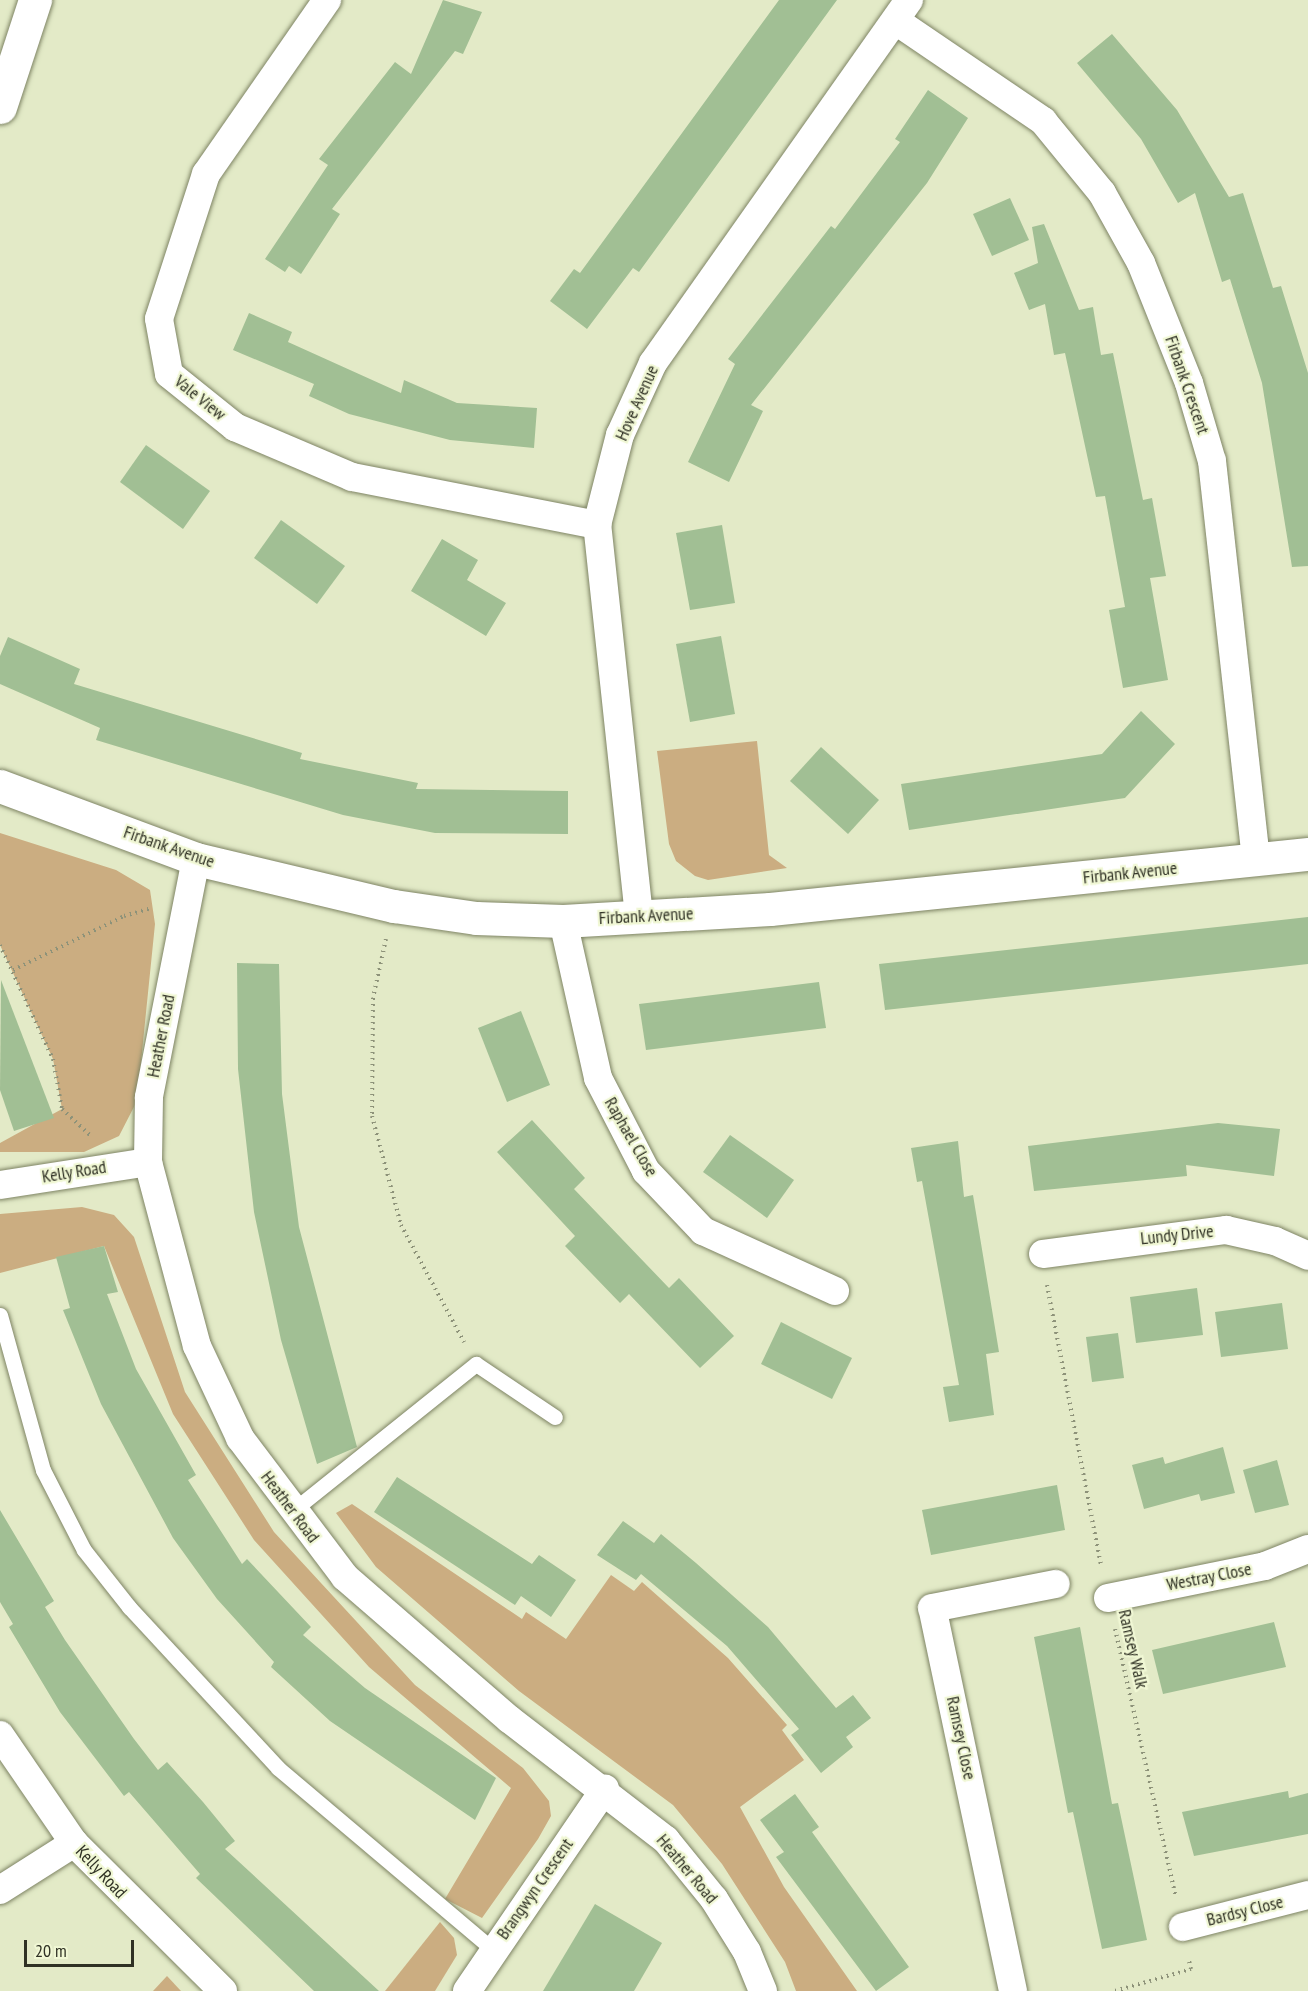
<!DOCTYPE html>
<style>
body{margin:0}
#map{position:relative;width:1308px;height:1991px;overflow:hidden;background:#e3eac7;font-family:"PT Sans Narrow",sans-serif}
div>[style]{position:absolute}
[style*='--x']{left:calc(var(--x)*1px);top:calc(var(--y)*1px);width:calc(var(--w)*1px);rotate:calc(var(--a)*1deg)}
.green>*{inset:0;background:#cbad81}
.building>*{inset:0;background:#a1bf94}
.path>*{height:4px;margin-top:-2px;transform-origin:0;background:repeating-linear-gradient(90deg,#8d9279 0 1.5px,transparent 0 6px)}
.roads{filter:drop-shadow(0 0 2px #7e8464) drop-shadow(0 0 2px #7e8464)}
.service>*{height:15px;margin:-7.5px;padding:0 7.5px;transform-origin:7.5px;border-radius:7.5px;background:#fff}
.minor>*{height:28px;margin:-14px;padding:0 14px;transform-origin:14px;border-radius:14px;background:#fff}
.tertiary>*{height:33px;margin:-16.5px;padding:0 16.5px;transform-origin:16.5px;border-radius:16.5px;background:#fff}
.motorway>*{height:33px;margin:-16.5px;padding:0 16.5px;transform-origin:16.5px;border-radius:16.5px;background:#fff}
span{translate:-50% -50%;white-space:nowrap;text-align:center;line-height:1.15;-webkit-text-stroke:4.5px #f0f7d4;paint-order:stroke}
.street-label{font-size:18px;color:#2f3124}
.scale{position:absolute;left:24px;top:1940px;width:110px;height:27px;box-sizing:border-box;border:3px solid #2f3124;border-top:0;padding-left:8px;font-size:18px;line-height:21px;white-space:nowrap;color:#2f3124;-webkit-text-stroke:4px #f0f7d4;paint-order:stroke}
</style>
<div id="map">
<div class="green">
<div style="clip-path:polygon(757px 741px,769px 855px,787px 868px,708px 880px,695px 876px,676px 861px,669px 844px,657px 751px)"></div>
<div style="clip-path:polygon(0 833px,116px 870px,150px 890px,155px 924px,137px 1101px,119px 1136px,84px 1152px,0 1152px,0 1143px,62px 1109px,53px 1059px,0 945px)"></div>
<div style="clip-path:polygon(82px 1207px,114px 1215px,134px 1237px,185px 1392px,274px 1532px,415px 1685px,523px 1768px,549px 1801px,551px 1816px,538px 1839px,482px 1918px,445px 1899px,511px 1788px,369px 1667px,254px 1540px,173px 1414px,104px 1246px,0 1273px,0 1214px)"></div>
<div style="clip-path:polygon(352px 1504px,522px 1619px,526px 1612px,566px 1639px,611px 1575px,634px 1591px,642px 1582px,728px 1658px,787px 1725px,782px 1730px,804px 1760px,740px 1807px,784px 1887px,857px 1991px,796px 1991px,785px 1962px,722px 1864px,673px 1805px,519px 1691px,376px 1567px,336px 1513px)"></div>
<div style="clip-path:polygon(440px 1922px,454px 1938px,457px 1955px,435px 1991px,385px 1991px)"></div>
<div style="clip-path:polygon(167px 1976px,181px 1991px,153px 1991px)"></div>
</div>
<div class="building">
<div style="clip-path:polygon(443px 0,482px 12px,463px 54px,455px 51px,332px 209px,340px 214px,301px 274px,289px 266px,285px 272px,265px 259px,328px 165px,319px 159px,395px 62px,411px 74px)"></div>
<div style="clip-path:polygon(779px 0,837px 0,639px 272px,633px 268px,587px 329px,550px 301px,574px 269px,580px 273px)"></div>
<div style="clip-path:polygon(1112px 34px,1177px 110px,1229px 197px,1243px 193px,1273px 288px,1281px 286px,1308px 373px,1308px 566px,1292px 567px,1262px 383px,1230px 279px,1222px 282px,1195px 193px,1178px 203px,1141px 139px,1077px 63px)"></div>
<div style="clip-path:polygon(928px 90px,968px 118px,927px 183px,751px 405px,763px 411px,729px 482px,688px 462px,735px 364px,728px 359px,831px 226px,835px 229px,900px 142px,895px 139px)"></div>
<div style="clip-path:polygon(1010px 198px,1029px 240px,992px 256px,973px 214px)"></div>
<div style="clip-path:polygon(1044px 224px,1079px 310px,1093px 307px,1101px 355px,1113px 353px,1143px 500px,1152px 498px,1166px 576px,1150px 578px,1168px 680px,1123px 688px,1109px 610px,1125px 607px,1105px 496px,1096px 497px,1065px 353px,1054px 355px,1045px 304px,1029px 310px,1014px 273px,1038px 263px,1032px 227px)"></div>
<div style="clip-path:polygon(249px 313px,292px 332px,288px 342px,401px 393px,404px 380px,457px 403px,537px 408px,534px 448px,450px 440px,349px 414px,309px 396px,314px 384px,233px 350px)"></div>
<div style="clip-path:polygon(146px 445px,210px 491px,183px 529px,120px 482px)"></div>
<div style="clip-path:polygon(281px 520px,345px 566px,317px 604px,254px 558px)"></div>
<div style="clip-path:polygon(722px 525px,735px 603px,690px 610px,676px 533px)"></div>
<div style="clip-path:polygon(442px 539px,478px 560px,467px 580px,506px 603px,486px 636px,411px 591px)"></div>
<div style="clip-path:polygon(721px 636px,735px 714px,690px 722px,676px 644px)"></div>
<div style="clip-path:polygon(8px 637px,80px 669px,74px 684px,302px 753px,300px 759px,418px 783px,416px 789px,568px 791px,568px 834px,435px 833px,343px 815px,96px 740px,100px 728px,0 684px,0 656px)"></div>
<div style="clip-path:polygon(1141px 711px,1175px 744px,1125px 798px,909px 830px,901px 784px,1102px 754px)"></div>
<div style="clip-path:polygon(821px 747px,879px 800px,848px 834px,790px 781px)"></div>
<div style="clip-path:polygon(1308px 917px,1308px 964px,885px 1010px,879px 964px)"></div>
<div style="clip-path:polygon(237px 963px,279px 964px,282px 1094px,299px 1227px,357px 1447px,317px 1464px,281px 1340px,254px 1212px,238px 1069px)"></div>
<div style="clip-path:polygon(1px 980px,54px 1118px,14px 1131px,0 1090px)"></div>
<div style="clip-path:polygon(819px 982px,826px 1028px,646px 1050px,639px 1004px)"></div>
<div style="clip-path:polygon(521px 1011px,550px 1085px,507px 1102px,478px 1028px)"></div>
<div style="clip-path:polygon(532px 1120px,585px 1178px,574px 1189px,669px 1288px,679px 1278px,734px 1336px,700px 1368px,629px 1294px,620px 1303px,565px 1246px,575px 1236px,497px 1152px)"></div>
<div style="clip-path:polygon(1218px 1123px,1280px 1129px,1274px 1176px,1186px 1165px,1187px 1176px,1034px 1191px,1028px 1146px)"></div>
<div style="clip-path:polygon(730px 1135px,794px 1180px,767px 1218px,703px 1172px)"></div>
<div style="clip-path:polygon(958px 1141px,964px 1197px,973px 1195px,999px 1352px,986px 1354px,994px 1415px,949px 1422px,943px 1387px,959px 1385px,922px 1181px,917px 1182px,911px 1148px)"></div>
<div style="clip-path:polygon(104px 1246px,118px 1292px,107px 1294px,136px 1369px,196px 1475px,188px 1480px,242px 1564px,247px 1559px,311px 1627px,303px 1635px,365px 1688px,496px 1778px,475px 1820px,330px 1721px,271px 1667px,274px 1662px,217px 1599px,173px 1538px,101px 1404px,63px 1310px,70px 1308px,56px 1257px)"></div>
<div style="clip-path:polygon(1197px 1288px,1203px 1335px,1136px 1343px,1130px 1297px)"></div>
<div style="clip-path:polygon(1282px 1303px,1288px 1349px,1221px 1357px,1215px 1312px)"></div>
<div style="clip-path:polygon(781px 1322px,852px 1358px,832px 1399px,761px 1364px)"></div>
<div style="clip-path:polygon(1118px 1333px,1124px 1378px,1092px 1382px,1086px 1337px)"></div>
<div style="clip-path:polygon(1223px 1447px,1235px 1493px,1201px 1501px,1199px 1494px,1144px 1509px,1132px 1465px,1163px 1457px,1165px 1464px)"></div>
<div style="clip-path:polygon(1277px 1460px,1289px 1505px,1255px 1513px,1243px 1470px)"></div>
<div style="clip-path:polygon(397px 1477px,532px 1564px,539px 1555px,576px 1580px,551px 1617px,521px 1596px,515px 1605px,374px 1512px)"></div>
<div style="clip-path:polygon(1057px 1485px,1065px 1530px,931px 1555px,922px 1510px)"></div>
<div style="clip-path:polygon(0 1510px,54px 1601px,45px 1607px,65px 1640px,134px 1739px,158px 1770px,167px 1762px,203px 1802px,235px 1841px,225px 1849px,379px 1991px,314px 1991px,196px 1878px,200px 1874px,129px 1792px,124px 1796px,60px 1712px,9px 1627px,13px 1624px,0 1602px)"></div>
<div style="clip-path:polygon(623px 1521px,654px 1543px,661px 1534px,696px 1563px,768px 1627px,836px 1708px,853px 1695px,871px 1718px,846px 1737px,853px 1747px,821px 1773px,791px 1735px,799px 1729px,727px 1646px,641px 1574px,636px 1580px,597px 1555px)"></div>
<div style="clip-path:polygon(1274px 1622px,1286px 1667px,1163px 1694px,1152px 1650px)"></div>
<div style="clip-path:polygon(1080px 1627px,1112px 1804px,1118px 1803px,1147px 1940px,1102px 1949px,1073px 1812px,1068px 1813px,1034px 1637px)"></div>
<div style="clip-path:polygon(1288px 1791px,1289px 1798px,1308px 1793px,1308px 1834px,1194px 1856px,1182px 1812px)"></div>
<div style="clip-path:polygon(795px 1794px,819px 1827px,812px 1832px,909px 1967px,876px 1991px,776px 1857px,784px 1852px,760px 1820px)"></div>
<div style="clip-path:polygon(595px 1904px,662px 1943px,634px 1991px,543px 1991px)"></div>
</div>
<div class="path">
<div style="--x:386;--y:939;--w:60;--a:102.4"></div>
<div style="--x:373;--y:998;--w:118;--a:90.5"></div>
<div style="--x:372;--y:1116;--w:113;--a:75.1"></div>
<div style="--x:401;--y:1225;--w:133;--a:61.7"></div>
<div style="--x:0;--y:945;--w:126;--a:65.1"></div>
<div style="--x:53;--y:1059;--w:51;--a:79.8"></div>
<div style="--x:62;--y:1109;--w:41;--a:43"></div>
<div style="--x:13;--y:970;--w:123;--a:-25.9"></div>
<div style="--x:124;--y:916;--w:29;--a:-16"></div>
<div style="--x:1047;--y:1285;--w:286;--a:79.1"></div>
<div style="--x:1115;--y:1629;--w:275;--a:77.2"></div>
<div style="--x:1115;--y:1991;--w:79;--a:-16.1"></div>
<div style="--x:1191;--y:1969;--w:9;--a:-103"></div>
</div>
<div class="roads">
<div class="service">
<div style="--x:0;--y:1315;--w:161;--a:74.5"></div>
<div style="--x:43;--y:1470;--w:90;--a:62.9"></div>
<div style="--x:84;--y:1550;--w:73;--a:51.7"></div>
<div style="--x:129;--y:1607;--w:219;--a:47.2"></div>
<div style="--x:278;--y:1768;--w:282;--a:40.2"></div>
<div style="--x:291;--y:1512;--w:237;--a:-38.7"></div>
<div style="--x:476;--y:1364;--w:95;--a:33.9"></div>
</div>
<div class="minor">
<div style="--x:327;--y:0;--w:212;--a:124.8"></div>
<div style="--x:206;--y:174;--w:152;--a:108"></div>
<div style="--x:159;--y:319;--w:56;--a:79.7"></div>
<div style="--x:169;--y:374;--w:85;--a:38.8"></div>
<div style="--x:235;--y:427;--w:127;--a:23.1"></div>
<div style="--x:352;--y:477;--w:250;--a:11.1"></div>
<div style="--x:896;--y:21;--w:178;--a:34.2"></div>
<div style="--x:1043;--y:121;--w:93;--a:50.7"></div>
<div style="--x:1102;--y:193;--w:80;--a:60.9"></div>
<div style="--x:1141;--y:263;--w:129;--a:68.2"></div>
<div style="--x:1189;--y:383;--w:81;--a:73.6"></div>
<div style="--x:1212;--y:461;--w:401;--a:83.7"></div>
<div style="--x:196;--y:859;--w:243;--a:101.2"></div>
<div style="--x:149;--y:1097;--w:65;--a:90.9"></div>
<div style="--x:148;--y:1162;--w:190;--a:75.1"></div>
<div style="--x:197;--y:1346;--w:102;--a:64.9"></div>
<div style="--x:240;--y:1438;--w:174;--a:52.9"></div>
<div style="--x:345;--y:1577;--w:217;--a:40.9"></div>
<div style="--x:509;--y:1719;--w:198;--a:37.6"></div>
<div style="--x:666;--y:1840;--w:76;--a:50.9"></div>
<div style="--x:714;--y:1899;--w:62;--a:58.1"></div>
<div style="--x:747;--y:1952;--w:42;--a:67.7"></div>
<div style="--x:639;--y:916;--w:393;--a:-96.1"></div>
<div style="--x:597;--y:525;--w:93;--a:-75.7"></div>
<div style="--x:620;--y:435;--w:79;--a:-65.4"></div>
<div style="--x:653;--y:363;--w:444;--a:-54.8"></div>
<div style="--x:563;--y:921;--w:161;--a:77.4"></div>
<div style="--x:598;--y:1078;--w:105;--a:62.7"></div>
<div style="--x:646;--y:1171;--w:83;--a:46.5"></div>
<div style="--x:703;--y:1231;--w:145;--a:24.4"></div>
<div style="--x:0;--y:1185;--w:150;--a:-8.8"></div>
<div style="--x:1043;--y:1254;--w:185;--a:-7.5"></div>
<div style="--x:1226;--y:1230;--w:50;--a:12.7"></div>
<div style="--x:1275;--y:1241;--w:36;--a:24"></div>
<div style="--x:1108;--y:1598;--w:160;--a:-11.5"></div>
<div style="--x:1265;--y:1566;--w:46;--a:-21.6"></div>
<div style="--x:0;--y:1735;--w:131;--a:55.6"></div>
<div style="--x:74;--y:1843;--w:210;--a:44.8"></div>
<div style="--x:0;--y:1890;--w:88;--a:-32.4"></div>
<div style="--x:1183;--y:1927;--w:129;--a:-14.4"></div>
<div style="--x:467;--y:1991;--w:245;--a:-55.7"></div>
<div style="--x:1013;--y:1991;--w:391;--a:-101.9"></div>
<div style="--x:932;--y:1608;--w:126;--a:-11"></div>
</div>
<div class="tertiary">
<div style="--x:0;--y:786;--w:209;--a:20.4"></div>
<div style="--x:196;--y:859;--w:204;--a:13.4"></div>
<div style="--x:394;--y:906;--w:83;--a:8.3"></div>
<div style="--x:476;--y:918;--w:87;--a:2"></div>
<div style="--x:563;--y:921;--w:207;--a:-3.3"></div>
<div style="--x:770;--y:909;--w:541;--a:-5.84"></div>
</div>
<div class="motorway">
<div style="--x:0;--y:107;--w:113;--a:-71.9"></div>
</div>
</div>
<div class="street-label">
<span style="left:1187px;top:385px;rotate:71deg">Firbank Crescent</span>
<span style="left:200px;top:398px;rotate:39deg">Vale View</span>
<span style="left:637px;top:403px;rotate:-66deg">Hove Avenue</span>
<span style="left:169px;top:847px;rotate:19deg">Firbank Avenue</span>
<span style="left:1130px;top:873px;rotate:-6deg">Firbank Avenue</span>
<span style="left:646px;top:916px;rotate:-3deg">Firbank Avenue</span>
<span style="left:161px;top:1036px;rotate:-79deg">Heather Road</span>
<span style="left:631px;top:1137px;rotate:60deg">Raphael Close</span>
<span style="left:74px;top:1172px;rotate:-9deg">Kelly Road</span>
<span style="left:1177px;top:1235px;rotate:-6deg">Lundy Drive</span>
<span style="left:290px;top:1507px;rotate:53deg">Heather Road</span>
<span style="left:1209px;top:1577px;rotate:-11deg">Westray Close</span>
<span style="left:1133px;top:1649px;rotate:77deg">Ramsey Walk</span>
<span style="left:961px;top:1738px;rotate:78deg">Ramsey Close</span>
<span style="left:687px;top:1869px;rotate:50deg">Heather Road</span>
<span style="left:101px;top:1872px;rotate:47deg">Kelly Road</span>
<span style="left:535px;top:1889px;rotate:-55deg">Brangwyn Crescent</span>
<span style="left:1245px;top:1911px;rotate:-14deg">Bardsy Close</span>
</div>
<div class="scale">20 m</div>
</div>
